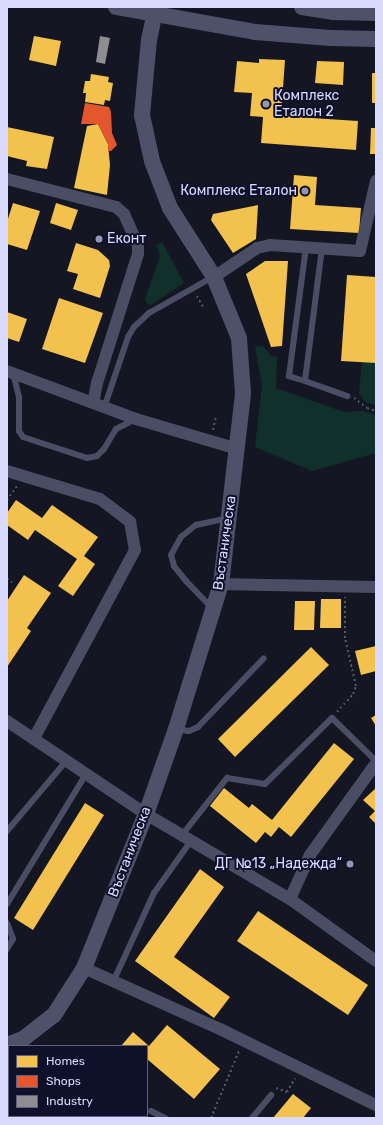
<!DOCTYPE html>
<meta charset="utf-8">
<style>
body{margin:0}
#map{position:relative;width:383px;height:1125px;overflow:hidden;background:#151624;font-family:Rubik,sans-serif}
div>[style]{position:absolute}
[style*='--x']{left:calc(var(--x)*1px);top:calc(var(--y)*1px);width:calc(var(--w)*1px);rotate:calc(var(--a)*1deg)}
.green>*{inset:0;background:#12302b}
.homes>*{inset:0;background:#f2c14e}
.shops>*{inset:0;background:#e4572e}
.industry>*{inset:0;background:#8d8d92}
.path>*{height:2px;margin-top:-1px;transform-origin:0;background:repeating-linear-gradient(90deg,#485d66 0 2px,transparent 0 5px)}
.lane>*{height:6px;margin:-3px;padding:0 3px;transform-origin:3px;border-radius:3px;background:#4a4e65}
.street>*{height:12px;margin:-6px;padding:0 6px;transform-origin:6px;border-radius:6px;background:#4a4e65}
.secondary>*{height:16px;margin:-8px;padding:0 8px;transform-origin:8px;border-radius:8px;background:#4d526a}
.dots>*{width:11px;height:11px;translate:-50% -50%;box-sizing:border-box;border:2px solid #0f102a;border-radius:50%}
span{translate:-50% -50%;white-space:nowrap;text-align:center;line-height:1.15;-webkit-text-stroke:4px #0f102a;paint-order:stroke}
.poi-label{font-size:14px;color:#d8dbff}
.left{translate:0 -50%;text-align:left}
.right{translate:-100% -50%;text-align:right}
.street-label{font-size:14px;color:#d8dbff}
.frame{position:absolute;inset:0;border:8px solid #d8dbff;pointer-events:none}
.legend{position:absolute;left:8px;top:1045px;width:140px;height:72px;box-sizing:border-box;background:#0f102a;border:1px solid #5f617f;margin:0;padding:5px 7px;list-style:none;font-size:12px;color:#d8dbff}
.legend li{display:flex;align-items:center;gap:8px;height:20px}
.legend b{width:20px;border:1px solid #5f617f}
</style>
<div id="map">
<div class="green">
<div style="clip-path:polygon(162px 242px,184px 283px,151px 305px,147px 304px,145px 299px,160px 256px,156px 245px)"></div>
<div style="clip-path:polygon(263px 346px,271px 356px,277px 357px,276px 388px,344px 412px,362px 411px,376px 415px,376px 453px,312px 471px,255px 447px,262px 385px,255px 347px)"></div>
<div style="clip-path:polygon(362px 362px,376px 363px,376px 405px,365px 402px,359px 393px)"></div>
</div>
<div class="homes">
<div style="clip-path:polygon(34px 36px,61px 41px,56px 66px,29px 60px)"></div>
<div style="clip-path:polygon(259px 59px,285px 60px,281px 116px,358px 121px,356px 150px,261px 143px,263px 117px,250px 116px,252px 93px,234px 92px,237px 61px,259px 63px)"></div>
<div style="clip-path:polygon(317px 61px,344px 62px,343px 85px,315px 83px)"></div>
<div style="clip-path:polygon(372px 73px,376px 73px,376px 103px,372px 103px)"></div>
<div style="clip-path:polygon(91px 74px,109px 77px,108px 82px,113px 83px,110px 101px,105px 100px,104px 105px,85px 102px,86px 93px,83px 93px,85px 81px,90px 81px)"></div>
<div style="clip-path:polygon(98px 124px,108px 144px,110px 165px,107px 195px,74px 188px,87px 126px)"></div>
<div style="clip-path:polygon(7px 127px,54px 137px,47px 169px,26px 166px,27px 161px,7px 156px)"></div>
<div style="clip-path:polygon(371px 128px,376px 128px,376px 154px,370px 154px)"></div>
<div style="clip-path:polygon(294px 175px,317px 177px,315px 205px,361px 208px,359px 233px,290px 229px)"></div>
<div style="clip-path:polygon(13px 203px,40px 211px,27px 250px,7px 244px,7px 222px)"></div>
<div style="clip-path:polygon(56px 203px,78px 210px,71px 230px,50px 223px)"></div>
<div style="clip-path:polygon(258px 205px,256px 239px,233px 253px,211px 220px,213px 214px)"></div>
<div style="clip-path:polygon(76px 243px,98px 250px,109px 260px,110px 266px,100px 298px,73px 289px,78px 274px,67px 271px)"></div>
<div style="clip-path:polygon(265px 261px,288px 261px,282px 346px,271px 347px,246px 274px)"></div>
<div style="clip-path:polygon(347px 275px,376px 277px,376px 363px,341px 361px)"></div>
<div style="clip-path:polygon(59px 298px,103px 313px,85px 363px,42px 349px)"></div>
<div style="clip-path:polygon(7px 312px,27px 319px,19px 342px,7px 338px)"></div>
<div style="clip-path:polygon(16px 500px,42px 518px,52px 505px,98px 537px,84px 556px,95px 564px,73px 596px,58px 586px,77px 559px,35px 530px,28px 540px,7px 525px,7px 513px)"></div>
<div style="clip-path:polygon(24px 575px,51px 593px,27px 628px,31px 631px,7px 667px,7px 601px)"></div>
<div style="clip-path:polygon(321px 599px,341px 599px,341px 628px,320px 628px)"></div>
<div style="clip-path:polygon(295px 601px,315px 601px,314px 630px,294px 630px)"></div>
<div style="clip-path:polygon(376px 646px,376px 671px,361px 675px,355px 651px)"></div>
<div style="clip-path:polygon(311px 647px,329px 665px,235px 757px,218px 739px)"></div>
<div style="clip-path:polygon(376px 715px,376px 726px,371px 718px)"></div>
<div style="clip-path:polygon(334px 743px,354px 759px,291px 837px,279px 827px,271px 837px,265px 832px,256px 843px,210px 806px,224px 788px,249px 808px,252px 804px,272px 820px)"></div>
<div style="clip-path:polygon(376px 788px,376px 824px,369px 817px,375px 811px,363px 800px)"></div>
<div style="clip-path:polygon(85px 803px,104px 815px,33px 930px,14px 918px)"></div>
<div style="clip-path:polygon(200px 869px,224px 887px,174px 957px,230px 997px,214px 1018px,135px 961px)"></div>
<div style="clip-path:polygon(258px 911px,368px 985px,348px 1015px,237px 941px)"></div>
<div style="clip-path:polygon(167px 1025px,220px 1069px,194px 1099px,147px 1059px,147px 1046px,121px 1046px,133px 1032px,149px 1046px)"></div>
<div style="clip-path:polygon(293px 1094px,311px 1108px,303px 1118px,273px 1118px)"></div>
<div style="clip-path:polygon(78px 1116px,88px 1116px,86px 1118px)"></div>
</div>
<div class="shops">
<div style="clip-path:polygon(85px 103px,109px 107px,111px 112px,112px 133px,117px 145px,111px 151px,108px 151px,108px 144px,98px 124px,81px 124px)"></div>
</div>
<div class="industry">
<div style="clip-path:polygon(100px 36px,110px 38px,105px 64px,96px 62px)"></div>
</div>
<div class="path">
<div style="--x:197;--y:296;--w:13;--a:61"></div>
<div style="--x:354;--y:398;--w:16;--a:38"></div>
<div style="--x:367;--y:408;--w:9;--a:18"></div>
<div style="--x:213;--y:430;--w:14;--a:-78"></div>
<div style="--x:7;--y:500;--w:17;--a:-54"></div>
<div style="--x:7;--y:579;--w:6;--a:31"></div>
<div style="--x:337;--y:712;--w:24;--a:-48"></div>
<div style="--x:353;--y:694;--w:9;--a:-69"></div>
<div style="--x:356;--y:686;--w:49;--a:-102.9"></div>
<div style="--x:345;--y:638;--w:41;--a:-90"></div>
<div style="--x:7;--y:1086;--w:3;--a:45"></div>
<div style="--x:276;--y:1088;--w:12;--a:20"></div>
<div style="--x:287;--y:1092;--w:16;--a:-60"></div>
<div style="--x:35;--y:1116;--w:3;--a:45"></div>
<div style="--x:211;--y:1118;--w:73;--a:-67.3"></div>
</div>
<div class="lane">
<div style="--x:322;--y:248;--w:134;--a:97.3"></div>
<div style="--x:305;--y:381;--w:45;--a:19.7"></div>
<div style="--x:13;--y:373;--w:25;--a:76"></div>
<div style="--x:19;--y:397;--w:34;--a:90"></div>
<div style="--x:19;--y:431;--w:7;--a:56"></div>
<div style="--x:23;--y:437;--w:67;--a:18.2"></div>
<div style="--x:87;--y:458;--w:10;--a:-11"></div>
<div style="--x:97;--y:456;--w:10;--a:-45"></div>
<div style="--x:104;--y:449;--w:23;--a:-59"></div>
<div style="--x:116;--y:429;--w:22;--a:-27"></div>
<div style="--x:305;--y:381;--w:17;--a:-163"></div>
<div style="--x:289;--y:376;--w:130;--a:-82.5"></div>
<div style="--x:104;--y:408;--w:75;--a:-71.3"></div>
<div style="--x:128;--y:337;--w:12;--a:-59"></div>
<div style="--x:134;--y:327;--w:21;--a:-43"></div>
<div style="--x:149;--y:313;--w:73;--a:-29.4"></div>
<div style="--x:212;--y:608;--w:37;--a:-134"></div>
<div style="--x:186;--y:581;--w:19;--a:-129"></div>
<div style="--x:174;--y:566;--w:11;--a:-105"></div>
<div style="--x:171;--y:555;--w:21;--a:-61"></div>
<div style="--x:181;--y:537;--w:19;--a:-39"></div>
<div style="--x:196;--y:525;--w:34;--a:-12"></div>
<div style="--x:176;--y:729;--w:13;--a:9"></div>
<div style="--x:189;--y:731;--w:10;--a:-24"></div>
<div style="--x:198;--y:727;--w:95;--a:-46.3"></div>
<div style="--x:7;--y:831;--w:93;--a:-49.8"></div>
<div style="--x:182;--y:835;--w:73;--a:-51.7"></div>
<div style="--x:227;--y:778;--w:38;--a:9"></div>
<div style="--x:265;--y:784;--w:94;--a:-44.6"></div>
<div style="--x:332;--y:718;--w:62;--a:44.3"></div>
<div style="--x:7;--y:904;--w:152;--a:-58.7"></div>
<div style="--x:7;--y:923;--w:17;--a:69"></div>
<div style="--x:13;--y:939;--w:12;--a:121"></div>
<div style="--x:113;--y:982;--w:98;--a:-65.3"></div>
<div style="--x:154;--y:893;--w:64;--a:-54.6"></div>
<div style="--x:151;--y:1111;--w:16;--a:27"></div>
<div style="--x:252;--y:1118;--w:30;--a:-50"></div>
</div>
<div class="street">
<div style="--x:7;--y:179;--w:113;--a:14.4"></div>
<div style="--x:116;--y:207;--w:11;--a:41"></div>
<div style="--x:124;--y:214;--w:34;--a:66"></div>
<div style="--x:138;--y:245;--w:9;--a:90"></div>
<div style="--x:138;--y:254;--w:135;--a:107.6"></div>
<div style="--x:97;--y:383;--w:20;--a:101"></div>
<div style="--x:214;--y:277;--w:52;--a:-34"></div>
<div style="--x:257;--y:248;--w:13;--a:-13"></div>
<div style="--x:270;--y:245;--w:90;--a:3.8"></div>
<div style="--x:360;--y:251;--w:72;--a:-77.1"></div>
<div style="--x:7;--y:371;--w:138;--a:20.4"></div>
<div style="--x:136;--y:419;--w:106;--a:16.4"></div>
<div style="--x:7;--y:471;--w:97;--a:16.8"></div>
<div style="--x:100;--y:499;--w:38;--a:37"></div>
<div style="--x:130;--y:522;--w:28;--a:80"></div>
<div style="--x:135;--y:550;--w:213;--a:118.2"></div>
<div style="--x:221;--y:584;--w:155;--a:1.1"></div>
<div style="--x:7;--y:721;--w:167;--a:33.8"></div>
<div style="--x:146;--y:814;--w:167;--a:30.6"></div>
<div style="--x:290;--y:899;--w:106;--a:35.8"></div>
<div style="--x:290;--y:899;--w:48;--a:-65.6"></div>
<div style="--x:310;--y:855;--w:113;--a:-54.3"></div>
<div style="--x:84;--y:968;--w:149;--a:24.2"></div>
<div style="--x:220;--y:1029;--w:174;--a:26"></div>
</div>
<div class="secondary">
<div style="--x:116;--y:7;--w:141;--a:10.2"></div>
<div style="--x:255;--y:32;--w:76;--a:4.5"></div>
<div style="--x:331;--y:38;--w:45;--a:1.3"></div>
<div style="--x:302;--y:7;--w:32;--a:9"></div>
<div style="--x:334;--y:12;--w:42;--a:1.4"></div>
<div style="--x:7;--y:1045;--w:17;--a:-21"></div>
<div style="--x:23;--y:1039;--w:39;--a:-38"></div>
<div style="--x:54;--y:1015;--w:56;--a:-57.4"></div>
<div style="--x:84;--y:968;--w:166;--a:-68.1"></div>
<div style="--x:146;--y:814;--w:90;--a:-70.6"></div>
<div style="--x:176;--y:729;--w:152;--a:-72.8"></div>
<div style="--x:221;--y:584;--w:192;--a:-83.4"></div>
<div style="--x:243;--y:393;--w:55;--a:-94.2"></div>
<div style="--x:239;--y:338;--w:66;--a:-112.3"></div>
<div style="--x:214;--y:277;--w:82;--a:-122.5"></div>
<div style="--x:170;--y:208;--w:50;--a:-111"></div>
<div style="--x:152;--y:161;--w:47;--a:-102.3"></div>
<div style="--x:142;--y:115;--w:75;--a:-84.7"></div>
<div style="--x:149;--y:40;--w:34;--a:-78"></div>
</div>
<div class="dots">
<div style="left:266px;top:104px;background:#9496b2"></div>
<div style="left:305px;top:191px;background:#9496b2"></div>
<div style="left:99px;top:239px;background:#9496b2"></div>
<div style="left:350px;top:864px;background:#9496b2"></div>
</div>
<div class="poi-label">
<span class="left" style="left:274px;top:104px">Комплекс<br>Еталон 2</span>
<span class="right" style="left:297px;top:191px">Комплекс Еталон</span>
<span class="left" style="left:107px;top:239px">Еконт</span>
<span class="right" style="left:342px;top:864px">ДГ №13 „Надежда“</span>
</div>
<div class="street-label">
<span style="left:225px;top:543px;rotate:-82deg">Въстаническа</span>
<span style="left:130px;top:852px;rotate:-69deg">Въстаническа</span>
</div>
<div class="frame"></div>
<ul class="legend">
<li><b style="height:11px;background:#f2c14e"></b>Homes</li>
<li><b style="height:11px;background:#e4572e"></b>Shops</li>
<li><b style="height:11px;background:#8d8d92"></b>Industry</li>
</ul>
</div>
